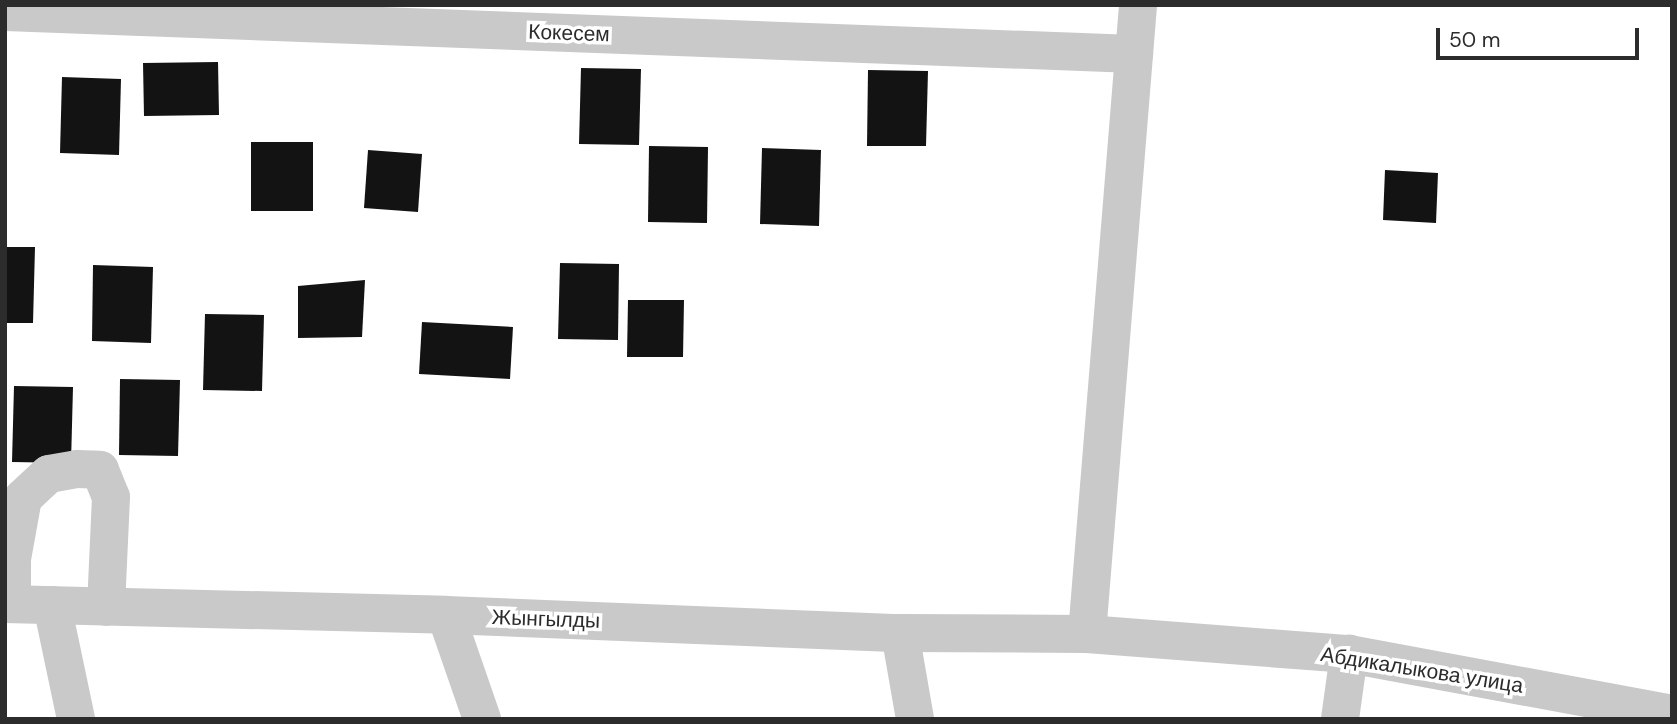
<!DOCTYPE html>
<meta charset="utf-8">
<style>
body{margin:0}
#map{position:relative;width:1677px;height:724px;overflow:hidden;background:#fff;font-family:"DM Sans",sans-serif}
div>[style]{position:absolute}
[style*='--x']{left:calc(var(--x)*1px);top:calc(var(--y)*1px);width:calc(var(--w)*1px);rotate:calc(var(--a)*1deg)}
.building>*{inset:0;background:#131313}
.minor>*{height:38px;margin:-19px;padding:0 19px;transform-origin:19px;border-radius:19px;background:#c9c9c9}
span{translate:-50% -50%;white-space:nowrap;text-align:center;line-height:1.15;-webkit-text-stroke:7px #fff;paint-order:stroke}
.street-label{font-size:21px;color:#2c2c2c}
.frame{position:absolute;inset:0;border:7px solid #2c2c2c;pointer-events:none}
.scale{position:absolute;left:1436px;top:28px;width:203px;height:32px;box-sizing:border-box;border:4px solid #2c2c2c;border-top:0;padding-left:9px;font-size:21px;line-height:24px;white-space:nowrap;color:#2c2c2c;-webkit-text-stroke:5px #fff;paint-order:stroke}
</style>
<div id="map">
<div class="building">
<div style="clip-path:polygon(218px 62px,219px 115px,144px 116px,143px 63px)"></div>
<div style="clip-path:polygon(581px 68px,641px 69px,639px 145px,579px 144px)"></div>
<div style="clip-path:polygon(868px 70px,928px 71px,926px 146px,867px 146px)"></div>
<div style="clip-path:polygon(62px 77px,121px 79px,119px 155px,60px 153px)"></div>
<div style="clip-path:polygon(251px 142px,313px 142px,313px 211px,251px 211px)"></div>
<div style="clip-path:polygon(649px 146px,708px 147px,707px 223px,648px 222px)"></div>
<div style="clip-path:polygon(762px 148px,821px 150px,819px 226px,760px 224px)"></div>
<div style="clip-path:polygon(368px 150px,422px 154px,418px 212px,364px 208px)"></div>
<div style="clip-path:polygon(1385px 170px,1438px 173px,1436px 223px,1383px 220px)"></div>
<div style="clip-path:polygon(5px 247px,35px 247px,33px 323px,5px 323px)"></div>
<div style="clip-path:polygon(560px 263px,619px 264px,618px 340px,558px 339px)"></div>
<div style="clip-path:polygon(93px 265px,153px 267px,151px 343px,92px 341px)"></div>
<div style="clip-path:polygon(365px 280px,362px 337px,298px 338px,298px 286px)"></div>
<div style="clip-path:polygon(628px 300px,684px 300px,683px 357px,627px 357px)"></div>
<div style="clip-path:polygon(205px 314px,264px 315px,262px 391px,203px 390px)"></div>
<div style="clip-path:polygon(422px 322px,513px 327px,510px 379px,419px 374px)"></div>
<div style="clip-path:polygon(120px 379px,180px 380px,178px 456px,119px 455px)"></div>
<div style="clip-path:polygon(14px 386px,73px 387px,71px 463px,12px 462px)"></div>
</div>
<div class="minor">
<div style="--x:5;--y:12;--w:1130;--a:2.13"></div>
<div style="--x:5;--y:604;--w:441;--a:1.4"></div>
<div style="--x:446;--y:615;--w:454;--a:2.3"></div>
<div style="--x:900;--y:633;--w:187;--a:0.3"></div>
<div style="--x:1087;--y:634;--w:263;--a:4.4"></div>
<div style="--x:1349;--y:654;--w:329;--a:10.5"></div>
<div style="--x:12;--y:604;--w:45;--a:-90"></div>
<div style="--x:12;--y:559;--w:62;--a:-79.8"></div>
<div style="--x:23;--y:498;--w:35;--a:-43"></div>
<div style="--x:49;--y:474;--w:28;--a:-10"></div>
<div style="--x:77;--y:469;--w:23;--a:2"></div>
<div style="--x:100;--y:470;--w:29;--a:68"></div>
<div style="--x:111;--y:497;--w:110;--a:92.6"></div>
<div style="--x:52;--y:605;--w:116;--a:78.1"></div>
<div style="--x:446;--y:615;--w:110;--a:70.9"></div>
<div style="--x:900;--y:633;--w:87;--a:80.1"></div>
<div style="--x:1087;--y:634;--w:631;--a:-85.36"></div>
<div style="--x:1340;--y:719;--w:66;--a:-82.1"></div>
</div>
<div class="street-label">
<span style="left:569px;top:33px;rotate:2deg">Кокесем</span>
<span style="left:546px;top:619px;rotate:2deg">Жынгылды</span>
<span style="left:1422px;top:670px;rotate:9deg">Абдикалыкова улица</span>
</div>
<div class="frame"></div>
<div class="scale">50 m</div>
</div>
